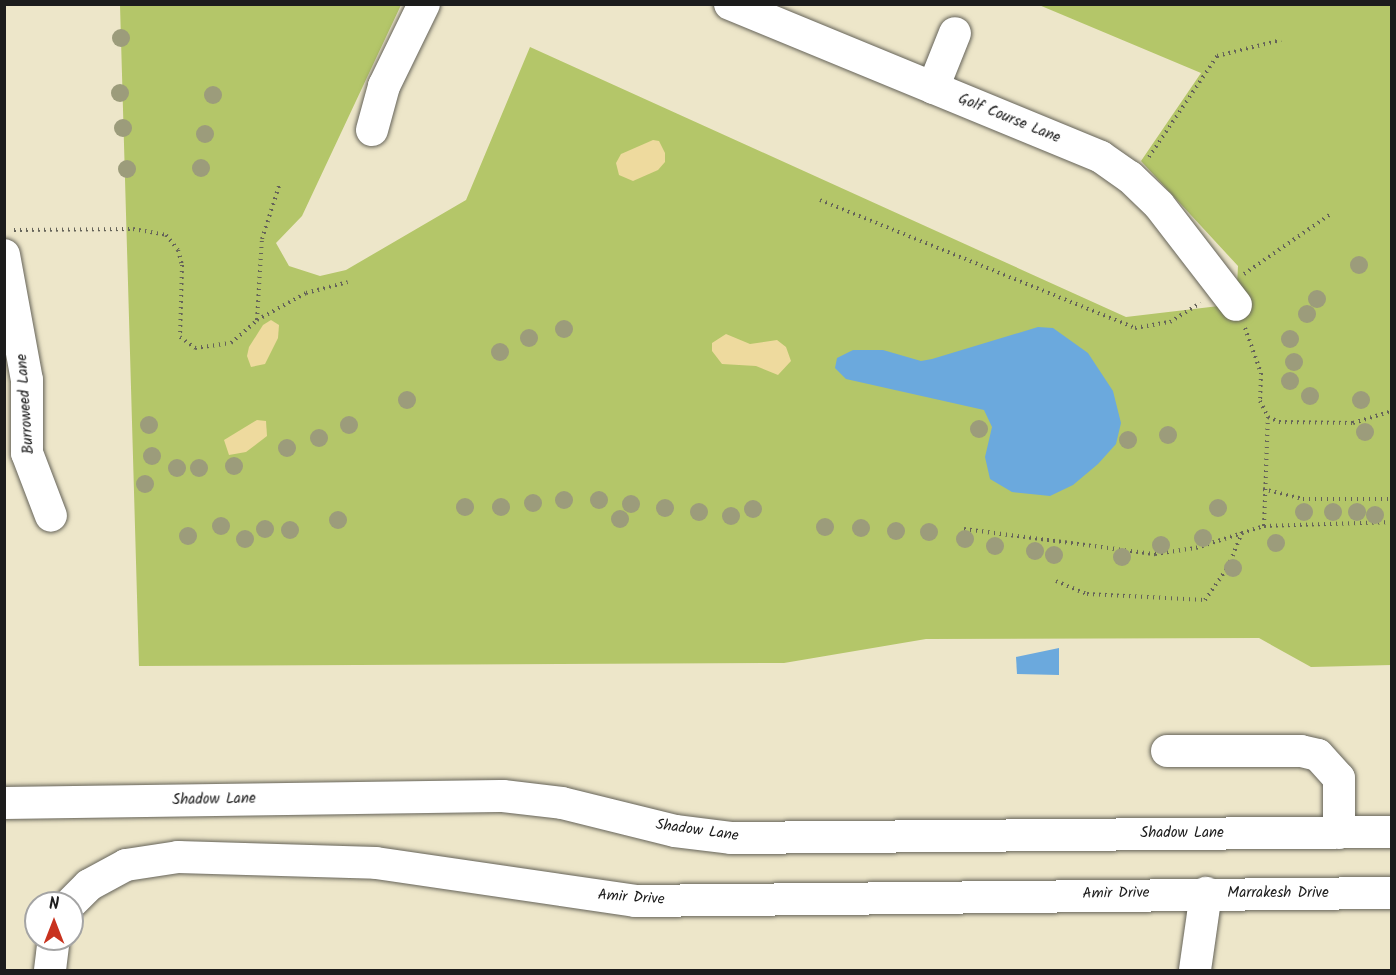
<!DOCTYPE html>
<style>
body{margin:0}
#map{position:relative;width:1396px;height:975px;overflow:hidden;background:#ede6c9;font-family:Kalam,sans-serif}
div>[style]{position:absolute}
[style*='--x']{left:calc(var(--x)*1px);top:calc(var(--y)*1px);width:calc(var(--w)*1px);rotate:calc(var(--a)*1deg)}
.green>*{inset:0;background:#b4c669}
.sand>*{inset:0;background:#eeda9e}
.water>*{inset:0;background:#6ba9dd}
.path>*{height:4px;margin-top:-2px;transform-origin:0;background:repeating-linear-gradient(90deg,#656359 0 1.5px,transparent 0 6px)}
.roads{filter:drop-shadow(0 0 2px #656359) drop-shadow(0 0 2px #656359)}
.minor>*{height:32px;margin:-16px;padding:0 16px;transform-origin:16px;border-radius:16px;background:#fff}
.trees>*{width:18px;height:18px;margin:-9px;border-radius:50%;background:#9c9c7b}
span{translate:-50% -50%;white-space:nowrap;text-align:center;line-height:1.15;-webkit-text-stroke:4.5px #fff;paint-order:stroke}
.street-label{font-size:15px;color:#1c1c1c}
.frame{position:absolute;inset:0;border:6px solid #1c1c1c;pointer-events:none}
.north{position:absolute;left:24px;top:891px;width:60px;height:60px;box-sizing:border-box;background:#fff;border:2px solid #a4a4a4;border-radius:50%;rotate:0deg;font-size:16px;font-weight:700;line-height:24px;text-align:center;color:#1c1c1c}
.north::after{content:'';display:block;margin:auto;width:21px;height:27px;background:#c8321e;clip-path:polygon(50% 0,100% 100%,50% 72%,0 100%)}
</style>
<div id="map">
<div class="green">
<div style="clip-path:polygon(120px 5px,401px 5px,302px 216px,276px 243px,289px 266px,320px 276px,346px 270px,466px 200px,530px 47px,1126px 317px,1236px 304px,1238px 266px,1141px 161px,1201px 73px,1039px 5px,1391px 5px,1391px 665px,1311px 667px,1259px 638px,926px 639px,784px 663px,139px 666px)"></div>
</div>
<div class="sand">
<div style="clip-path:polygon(653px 140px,659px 141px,665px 153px,665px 162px,658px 170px,633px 181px,619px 175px,616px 163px,621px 154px)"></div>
<div style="clip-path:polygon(271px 320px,279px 325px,278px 338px,265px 364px,251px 367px,247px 356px,249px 347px,263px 325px)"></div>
<div style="clip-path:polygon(726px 334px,750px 344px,777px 340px,786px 347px,791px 361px,778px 375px,756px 366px,722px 364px,712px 351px,712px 343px)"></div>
<div style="clip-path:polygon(257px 420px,266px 421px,267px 436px,246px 452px,229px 455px,224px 440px)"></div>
</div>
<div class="water">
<div style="clip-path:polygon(1038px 327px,1053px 328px,1088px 353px,1113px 391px,1121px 423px,1116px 444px,1098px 464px,1073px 485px,1050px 496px,1012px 492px,990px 479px,985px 457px,992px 427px,984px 410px,846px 379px,835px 368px,837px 358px,853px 350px,883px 350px,921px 361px,932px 359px)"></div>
<div style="clip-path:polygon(1059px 648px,1059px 675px,1017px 674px,1016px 657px)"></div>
</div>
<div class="path">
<div style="--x:1149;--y:157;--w:122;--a:-56"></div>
<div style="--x:1217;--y:56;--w:66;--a:-14"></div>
<div style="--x:820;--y:200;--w:340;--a:22.1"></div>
<div style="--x:1135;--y:328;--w:36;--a:-10"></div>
<div style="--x:1170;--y:322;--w:36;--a:-32"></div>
<div style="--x:14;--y:230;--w:119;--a:-0.5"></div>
<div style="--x:133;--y:229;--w:34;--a:10"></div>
<div style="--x:166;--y:235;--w:19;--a:51"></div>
<div style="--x:178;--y:250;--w:16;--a:75"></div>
<div style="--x:182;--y:265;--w:72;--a:91.6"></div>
<div style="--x:180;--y:337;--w:19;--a:36"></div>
<div style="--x:195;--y:348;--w:36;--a:-8"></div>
<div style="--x:231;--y:343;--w:35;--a:-41"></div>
<div style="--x:257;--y:320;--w:56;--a:-28.9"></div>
<div style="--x:306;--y:293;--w:43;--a:-14.7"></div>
<div style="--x:1244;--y:274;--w:107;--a:-34.7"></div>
<div style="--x:257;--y:320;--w:81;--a:-86.5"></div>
<div style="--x:262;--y:239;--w:59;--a:-72.2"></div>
<div style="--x:1245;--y:328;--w:48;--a:70.4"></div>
<div style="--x:1261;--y:373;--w:28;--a:92"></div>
<div style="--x:1260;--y:401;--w:18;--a:63"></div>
<div style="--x:1268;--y:417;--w:12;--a:24"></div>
<div style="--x:1279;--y:422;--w:74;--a:0.8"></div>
<div style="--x:1353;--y:423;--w:41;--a:-17.1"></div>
<div style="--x:1263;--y:489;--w:41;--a:14"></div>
<div style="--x:1303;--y:499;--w:89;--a:0"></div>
<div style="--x:1264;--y:526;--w:109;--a:-87.9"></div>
<div style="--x:964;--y:529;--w:193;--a:7.5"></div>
<div style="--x:1155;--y:554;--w:41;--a:-8.3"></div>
<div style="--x:1196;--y:548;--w:71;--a:-17.9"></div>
<div style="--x:1264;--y:526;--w:128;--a:-1.8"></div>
<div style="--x:1056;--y:581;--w:34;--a:23"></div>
<div style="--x:1087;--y:594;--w:118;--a:2.9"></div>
<div style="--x:1205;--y:600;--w:40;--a:-55.1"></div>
<div style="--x:1228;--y:567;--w:38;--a:-68"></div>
</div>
<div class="roads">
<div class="minor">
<div style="--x:730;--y:4;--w:401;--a:22.4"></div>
<div style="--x:1101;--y:157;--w:35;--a:35"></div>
<div style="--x:1130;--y:177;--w:40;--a:44"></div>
<div style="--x:1159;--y:205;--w:126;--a:52.4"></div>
<div style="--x:933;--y:88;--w:59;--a:-68.2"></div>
<div style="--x:372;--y:130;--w:46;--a:-74.7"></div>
<div style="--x:384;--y:86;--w:91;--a:-64"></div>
<div style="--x:4;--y:255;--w:127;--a:79.6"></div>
<div style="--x:27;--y:380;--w:73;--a:90"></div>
<div style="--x:27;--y:453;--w:67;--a:69.1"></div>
<div style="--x:1167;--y:751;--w:134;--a:0"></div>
<div style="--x:1301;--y:751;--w:17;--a:13"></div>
<div style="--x:1318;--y:755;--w:31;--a:48"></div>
<div style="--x:1339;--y:778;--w:55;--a:90"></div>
<div style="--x:4;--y:803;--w:499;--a:-0.8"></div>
<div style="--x:503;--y:796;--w:59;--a:6.8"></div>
<div style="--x:562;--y:803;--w:116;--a:13.9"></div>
<div style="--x:675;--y:831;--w:56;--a:7.1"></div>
<div style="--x:731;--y:838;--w:661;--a:-0.52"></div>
<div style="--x:71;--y:903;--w:25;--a:-45"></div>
<div style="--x:89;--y:885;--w:42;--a:-28.4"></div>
<div style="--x:126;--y:865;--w:53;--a:-8.7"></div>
<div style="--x:178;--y:857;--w:198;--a:1.7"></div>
<div style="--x:376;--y:863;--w:262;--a:8.3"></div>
<div style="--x:635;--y:901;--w:757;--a:-0.61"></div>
<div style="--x:50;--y:970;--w:31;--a:-83"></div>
<div style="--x:1195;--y:970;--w:78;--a:-81.9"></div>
</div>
</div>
<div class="trees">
<div style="left:121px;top:38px"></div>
<div style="left:120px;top:93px"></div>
<div style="left:213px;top:95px"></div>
<div style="left:123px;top:128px"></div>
<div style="left:205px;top:134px"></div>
<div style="left:201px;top:168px"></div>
<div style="left:127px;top:169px"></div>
<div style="left:1359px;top:265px"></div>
<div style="left:1317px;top:299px"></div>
<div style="left:1307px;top:314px"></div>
<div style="left:564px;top:329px"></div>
<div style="left:529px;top:338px"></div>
<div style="left:1290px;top:339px"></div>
<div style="left:500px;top:352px"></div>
<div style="left:1294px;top:362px"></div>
<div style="left:1290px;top:381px"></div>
<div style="left:1310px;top:396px"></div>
<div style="left:407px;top:400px"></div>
<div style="left:1361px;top:400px"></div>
<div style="left:149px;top:425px"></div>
<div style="left:349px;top:425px"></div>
<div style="left:979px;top:429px"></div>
<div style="left:1365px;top:432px"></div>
<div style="left:1168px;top:435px"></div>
<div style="left:319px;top:438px"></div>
<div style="left:1128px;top:440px"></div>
<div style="left:287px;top:448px"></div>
<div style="left:152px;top:456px"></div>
<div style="left:234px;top:466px"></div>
<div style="left:177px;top:468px"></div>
<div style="left:199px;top:468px"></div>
<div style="left:145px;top:484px"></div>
<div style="left:564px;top:500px"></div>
<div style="left:599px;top:500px"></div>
<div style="left:533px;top:503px"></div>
<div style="left:631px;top:504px"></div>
<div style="left:465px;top:507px"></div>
<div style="left:501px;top:507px"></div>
<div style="left:665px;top:508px"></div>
<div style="left:1218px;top:508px"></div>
<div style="left:753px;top:509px"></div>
<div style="left:699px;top:512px"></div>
<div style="left:1304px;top:512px"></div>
<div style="left:1333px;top:512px"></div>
<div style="left:1357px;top:512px"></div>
<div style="left:1375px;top:515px"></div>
<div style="left:731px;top:516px"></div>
<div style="left:620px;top:519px"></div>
<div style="left:338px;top:520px"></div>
<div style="left:221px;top:526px"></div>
<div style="left:825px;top:527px"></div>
<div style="left:861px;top:528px"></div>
<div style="left:265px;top:529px"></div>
<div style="left:290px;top:530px"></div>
<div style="left:896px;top:531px"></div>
<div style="left:929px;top:532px"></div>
<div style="left:188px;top:536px"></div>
<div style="left:1203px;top:538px"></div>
<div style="left:245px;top:539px"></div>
<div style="left:965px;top:539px"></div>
<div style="left:1276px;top:543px"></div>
<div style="left:1161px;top:545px"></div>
<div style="left:995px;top:546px"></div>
<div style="left:1035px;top:551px"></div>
<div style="left:1054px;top:555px"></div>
<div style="left:1122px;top:557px"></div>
<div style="left:1233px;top:568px"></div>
</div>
<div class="street-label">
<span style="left:1009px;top:119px;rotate:22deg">Golf Course Lane</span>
<span style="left:26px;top:404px;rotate:-94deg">Burroweed Lane</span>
<span style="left:214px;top:800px;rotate:-1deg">Shadow Lane</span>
<span style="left:697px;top:831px;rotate:8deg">Shadow Lane</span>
<span style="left:1182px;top:834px">Shadow Lane</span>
<span style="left:1116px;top:894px;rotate:-1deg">Amir Drive</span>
<span style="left:1278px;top:894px">Marrakesh Drive</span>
<span style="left:631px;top:898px;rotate:4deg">Amir Drive</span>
</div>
<div class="frame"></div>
<div class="north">N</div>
</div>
